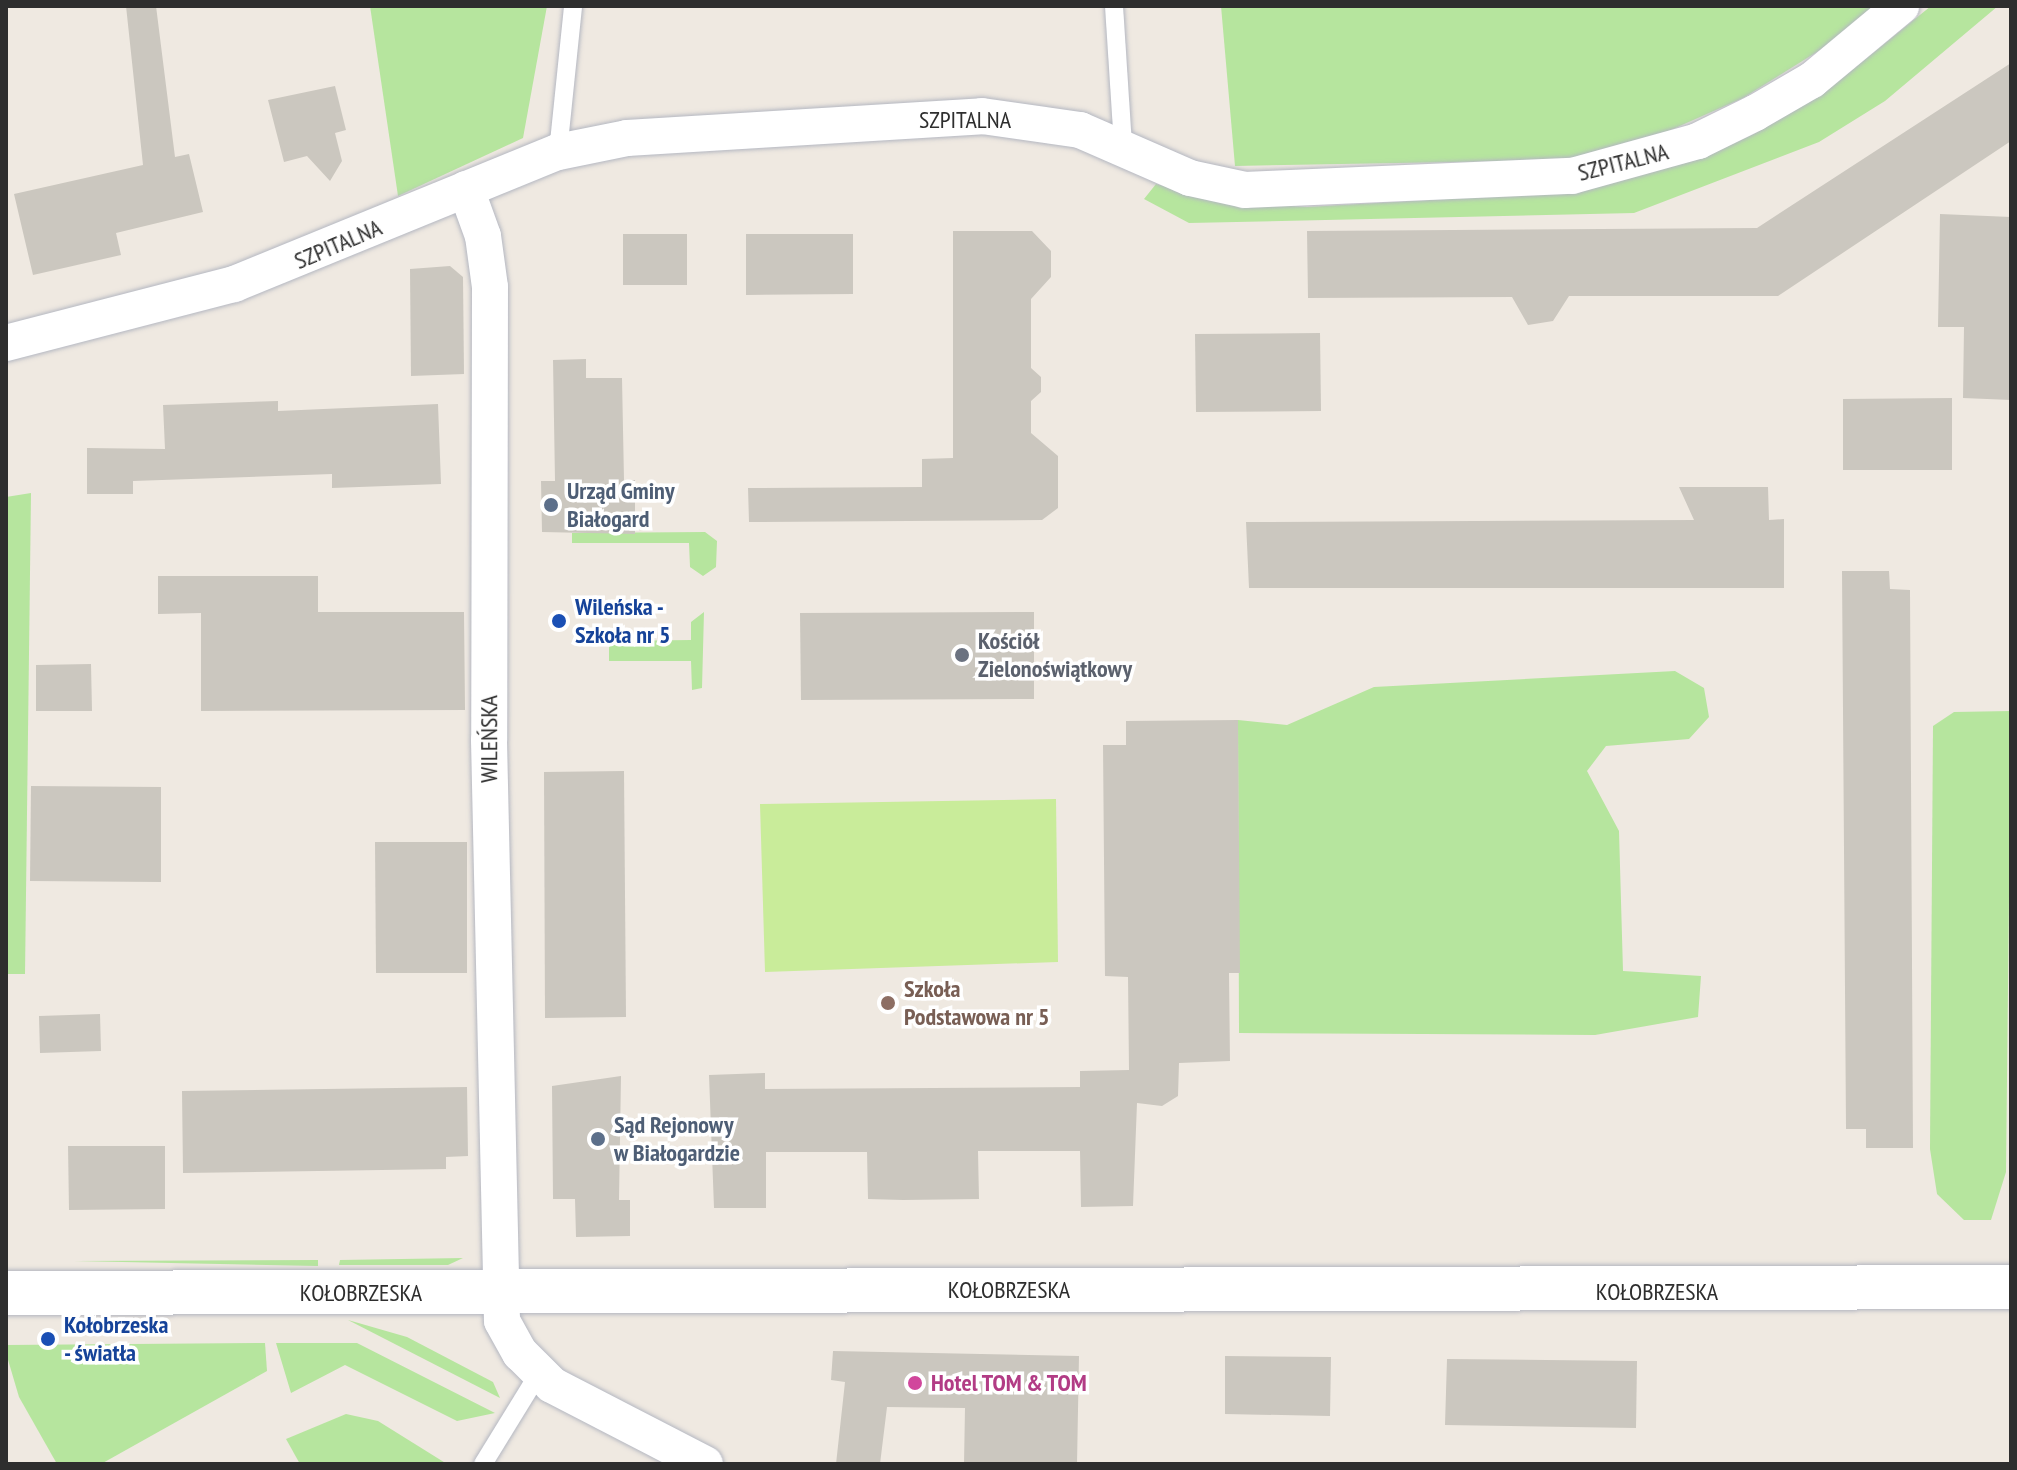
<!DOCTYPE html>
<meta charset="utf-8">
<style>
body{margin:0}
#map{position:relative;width:2017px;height:1470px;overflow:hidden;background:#efe9e1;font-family:"PT Sans Narrow",sans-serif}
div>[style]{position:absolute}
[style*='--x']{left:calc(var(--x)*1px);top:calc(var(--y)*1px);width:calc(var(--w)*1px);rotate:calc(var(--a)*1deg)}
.green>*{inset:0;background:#b6e59e}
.pitch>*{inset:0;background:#c9ec9a}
.building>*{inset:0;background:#cbc7bf}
.roads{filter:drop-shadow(0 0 2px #b4b7c1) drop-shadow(0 0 2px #b4b7c1)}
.service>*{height:18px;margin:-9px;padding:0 9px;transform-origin:9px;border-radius:9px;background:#fff}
.minor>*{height:36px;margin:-18px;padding:0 18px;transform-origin:18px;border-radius:18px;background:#fff}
.secondary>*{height:44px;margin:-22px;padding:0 22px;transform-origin:22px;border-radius:22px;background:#fff}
.dots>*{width:22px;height:22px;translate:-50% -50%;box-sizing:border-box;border:4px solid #fff;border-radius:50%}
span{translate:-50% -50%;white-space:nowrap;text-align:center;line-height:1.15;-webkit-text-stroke:7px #fff;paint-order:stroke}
.street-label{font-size:24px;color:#2e2e2e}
.service-label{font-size:24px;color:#4e5e75;font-weight:700}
.left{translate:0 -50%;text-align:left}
.transit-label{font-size:24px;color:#164399;font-weight:700}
.worship-label{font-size:24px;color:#5b616d;font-weight:700}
.education-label{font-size:24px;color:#785e54;font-weight:700}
.hotel-label{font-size:24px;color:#b23c85;font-weight:700}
.frame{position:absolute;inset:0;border:8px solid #2e2e2e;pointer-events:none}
</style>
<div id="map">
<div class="green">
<div style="clip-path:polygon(370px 6px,547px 6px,523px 138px,398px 196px)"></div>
<div style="clip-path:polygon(1221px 6px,1874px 6px,1836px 40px,1743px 98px,1655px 137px,1565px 160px,1235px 166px)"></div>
<div style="clip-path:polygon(1931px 6px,1998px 6px,1885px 101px,1819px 142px,1634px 213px,1189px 223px,1144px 199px,1156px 184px,1237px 203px,1307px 207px,1572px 192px,1696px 160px,1754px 134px,1841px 79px)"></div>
<div style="clip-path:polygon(31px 493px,25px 974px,6px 974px,6px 497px)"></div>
<div style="clip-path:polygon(705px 532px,717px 541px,716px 567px,703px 576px,690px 567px,689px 543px,572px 543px,572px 533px)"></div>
<div style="clip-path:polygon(704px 612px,702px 688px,692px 690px,691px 661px,609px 661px,609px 641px,691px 640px,691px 622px)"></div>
<div style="clip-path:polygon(1675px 671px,1704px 688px,1709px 717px,1689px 739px,1606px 746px,1587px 771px,1619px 831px,1623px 971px,1701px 976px,1698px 1017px,1595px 1035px,1239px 1033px,1238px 720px,1287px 725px,1374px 687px)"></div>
<div style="clip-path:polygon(2011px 711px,2006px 1172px,1991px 1220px,1964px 1220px,1937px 1194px,1930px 1149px,1933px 726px,1954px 712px)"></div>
<div style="clip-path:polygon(463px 1258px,448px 1265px,339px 1265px,340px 1260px)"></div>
<div style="clip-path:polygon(318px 1260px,318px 1266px,74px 1261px)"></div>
<div style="clip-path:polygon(348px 1320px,407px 1337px,493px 1382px,500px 1398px)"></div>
<div style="clip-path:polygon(265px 1343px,267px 1371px,101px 1464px,57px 1464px,19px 1397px,6px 1353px,6px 1345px)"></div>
<div style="clip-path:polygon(276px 1343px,357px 1343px,495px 1413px,457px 1421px,345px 1365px,291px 1393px)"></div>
<div style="clip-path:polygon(346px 1414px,378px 1421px,447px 1464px,300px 1464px,286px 1439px)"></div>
</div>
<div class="pitch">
<div style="clip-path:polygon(1056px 799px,1058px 962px,765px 972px,760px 804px)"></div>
</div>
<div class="building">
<div style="clip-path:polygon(126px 6px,156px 6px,175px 157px,189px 154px,203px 212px,116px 233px,121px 255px,33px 275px,14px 194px,143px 165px)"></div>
<div style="clip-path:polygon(2011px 63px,2011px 141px,1778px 296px,1569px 296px,1553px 321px,1528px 325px,1512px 297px,1308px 298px,1307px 231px,1757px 228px)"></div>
<div style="clip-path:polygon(335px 86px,346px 130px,335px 133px,342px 161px,330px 181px,307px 156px,284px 162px,268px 100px)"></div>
<div style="clip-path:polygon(1940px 214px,2011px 217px,2011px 400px,1963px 398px,1964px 327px,1938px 327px)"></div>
<div style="clip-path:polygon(953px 231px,1032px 231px,1051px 251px,1051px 277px,1031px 299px,1031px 368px,1041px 377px,1041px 392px,1031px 401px,1031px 433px,1058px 456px,1058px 508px,1042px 520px,749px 522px,748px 488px,922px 487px,922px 459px,953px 458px)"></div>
<div style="clip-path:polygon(623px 234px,687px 234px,687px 285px,623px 285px)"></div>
<div style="clip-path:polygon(746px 234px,853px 234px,853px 294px,746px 295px)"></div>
<div style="clip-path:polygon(450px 266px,463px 277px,464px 374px,411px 376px,410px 269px)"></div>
<div style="clip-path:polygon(1320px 333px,1321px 411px,1196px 412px,1195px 334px)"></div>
<div style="clip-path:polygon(586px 359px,586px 378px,622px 378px,624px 480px,635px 480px,635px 534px,542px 532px,541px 481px,555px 481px,553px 360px)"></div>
<div style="clip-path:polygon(1952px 398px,1952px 470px,1843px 470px,1843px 399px)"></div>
<div style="clip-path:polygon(278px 401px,278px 411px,438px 404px,441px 484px,332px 488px,332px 474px,133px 481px,133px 494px,87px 494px,87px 448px,165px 449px,163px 405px)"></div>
<div style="clip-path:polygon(1679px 487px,1768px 487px,1769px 520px,1784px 519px,1784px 588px,1249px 588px,1246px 522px,1694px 520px)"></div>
<div style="clip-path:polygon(1842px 571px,1889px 571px,1890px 589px,1910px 590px,1913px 1148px,1866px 1148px,1866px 1129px,1846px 1129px)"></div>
<div style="clip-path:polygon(158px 576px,318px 576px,318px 612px,464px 612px,465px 710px,201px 711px,201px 613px,158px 614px)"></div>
<div style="clip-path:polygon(1034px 612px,1034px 699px,801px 700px,800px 613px)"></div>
<div style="clip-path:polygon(91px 664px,92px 711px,36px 711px,36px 665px)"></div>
<div style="clip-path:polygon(1238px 720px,1240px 973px,1229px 973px,1230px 1061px,1179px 1063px,1178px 1096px,1162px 1106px,1137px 1103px,1133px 1206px,1081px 1207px,1080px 1151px,978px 1151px,979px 1199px,903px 1200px,868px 1199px,867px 1152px,766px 1152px,766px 1208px,714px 1208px,709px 1075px,765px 1073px,765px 1089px,1080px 1087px,1080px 1071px,1129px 1070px,1128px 977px,1105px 976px,1103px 745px,1126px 745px,1126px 721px)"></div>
<div style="clip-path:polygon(624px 771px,626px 1017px,545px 1018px,544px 772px)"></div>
<div style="clip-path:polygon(31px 786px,161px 787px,161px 882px,30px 881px)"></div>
<div style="clip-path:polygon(375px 842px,467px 842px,467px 973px,376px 973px)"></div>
<div style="clip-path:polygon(100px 1014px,101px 1051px,40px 1053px,39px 1016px)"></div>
<div style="clip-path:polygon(621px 1076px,619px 1200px,630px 1200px,630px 1236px,576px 1237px,575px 1199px,553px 1199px,552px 1086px)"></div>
<div style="clip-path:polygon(467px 1087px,468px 1156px,446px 1157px,446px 1169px,183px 1173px,182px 1091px)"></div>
<div style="clip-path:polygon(68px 1146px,165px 1146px,165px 1209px,69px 1210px)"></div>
<div style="clip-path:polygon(833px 1351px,1079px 1356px,1077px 1464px,964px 1464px,965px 1408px,887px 1407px,880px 1464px,836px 1464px,845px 1382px,831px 1380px)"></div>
<div style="clip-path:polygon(1225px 1356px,1331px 1357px,1330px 1416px,1225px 1414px)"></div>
<div style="clip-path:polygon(1447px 1359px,1637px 1361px,1636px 1428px,1445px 1425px)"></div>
</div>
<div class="roads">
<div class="service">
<div style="--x:1114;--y:6;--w:141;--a:86.3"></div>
<div style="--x:558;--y:152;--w:147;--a:-84.1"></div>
<div style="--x:483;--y:1464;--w:107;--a:-58.4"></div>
</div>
<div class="minor">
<div style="--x:466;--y:189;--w:50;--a:70.1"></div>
<div style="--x:483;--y:236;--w:51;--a:82.2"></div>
<div style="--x:490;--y:287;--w:453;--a:90.1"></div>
<div style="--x:489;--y:740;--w:581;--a:88.72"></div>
<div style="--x:502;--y:1321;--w:37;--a:61"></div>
<div style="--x:520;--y:1353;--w:45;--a:45"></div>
<div style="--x:552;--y:1385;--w:172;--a:27.3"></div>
<div style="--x:6;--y:343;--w:236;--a:-14.5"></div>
<div style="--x:234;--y:284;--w:350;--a:-22.2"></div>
<div style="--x:558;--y:152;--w:70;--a:-11.5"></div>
<div style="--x:627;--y:138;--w:356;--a:-3.5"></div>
<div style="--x:982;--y:116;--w:99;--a:8.1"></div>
<div style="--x:1080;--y:130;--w:120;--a:23.6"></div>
<div style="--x:1190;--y:178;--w:56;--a:12.3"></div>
<div style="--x:1245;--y:190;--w:327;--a:-2.5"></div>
<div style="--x:1572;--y:176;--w:131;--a:-15.5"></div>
<div style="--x:1698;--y:141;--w:64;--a:-26.2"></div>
<div style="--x:1755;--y:113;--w:66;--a:-30.1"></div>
<div style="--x:1812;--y:80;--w:116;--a:-39.7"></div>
</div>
<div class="secondary">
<div style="--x:6;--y:1293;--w:2005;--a:-0.17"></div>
</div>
</div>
<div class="dots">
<div style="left:551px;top:505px;background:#5c6f8a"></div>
<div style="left:559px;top:621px;background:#1a4fb4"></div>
<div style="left:962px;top:655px;background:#6b7280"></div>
<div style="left:888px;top:1003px;background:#8d6e63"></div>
<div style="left:598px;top:1139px;background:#5c6f8a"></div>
<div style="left:48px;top:1339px;background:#1a4fb4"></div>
<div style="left:915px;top:1383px;background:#d1479c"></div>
</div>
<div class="street-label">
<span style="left:965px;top:120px">SZPITALNA</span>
<span style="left:1623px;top:162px;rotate:-14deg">SZPITALNA</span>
<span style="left:338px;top:244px;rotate:-23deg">SZPITALNA</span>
<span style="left:489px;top:739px;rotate:-90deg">WILEŃSKA</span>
<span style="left:1009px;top:1290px">KOŁOBRZESKA</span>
<span style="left:1657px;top:1292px">KOŁOBRZESKA</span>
<span style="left:361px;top:1293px">KOŁOBRZESKA</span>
</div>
<div class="service-label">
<span class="left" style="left:567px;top:505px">Urząd Gminy<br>Białogard</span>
<span class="left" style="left:614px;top:1139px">Sąd Rejonowy<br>w Białogardzie</span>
</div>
<div class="transit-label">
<span class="left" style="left:575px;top:621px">Wileńska -<br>Szkoła nr 5</span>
<span class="left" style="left:64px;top:1339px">Kołobrzeska<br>- światła</span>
</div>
<div class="worship-label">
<span class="left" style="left:978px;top:655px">Kościół<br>Zielonoświątkowy</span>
</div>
<div class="education-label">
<span class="left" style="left:904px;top:1003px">Szkoła<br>Podstawowa nr 5</span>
</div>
<div class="hotel-label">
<span class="left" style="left:931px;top:1383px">Hotel TOM &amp; TOM</span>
</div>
<div class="frame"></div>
</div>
